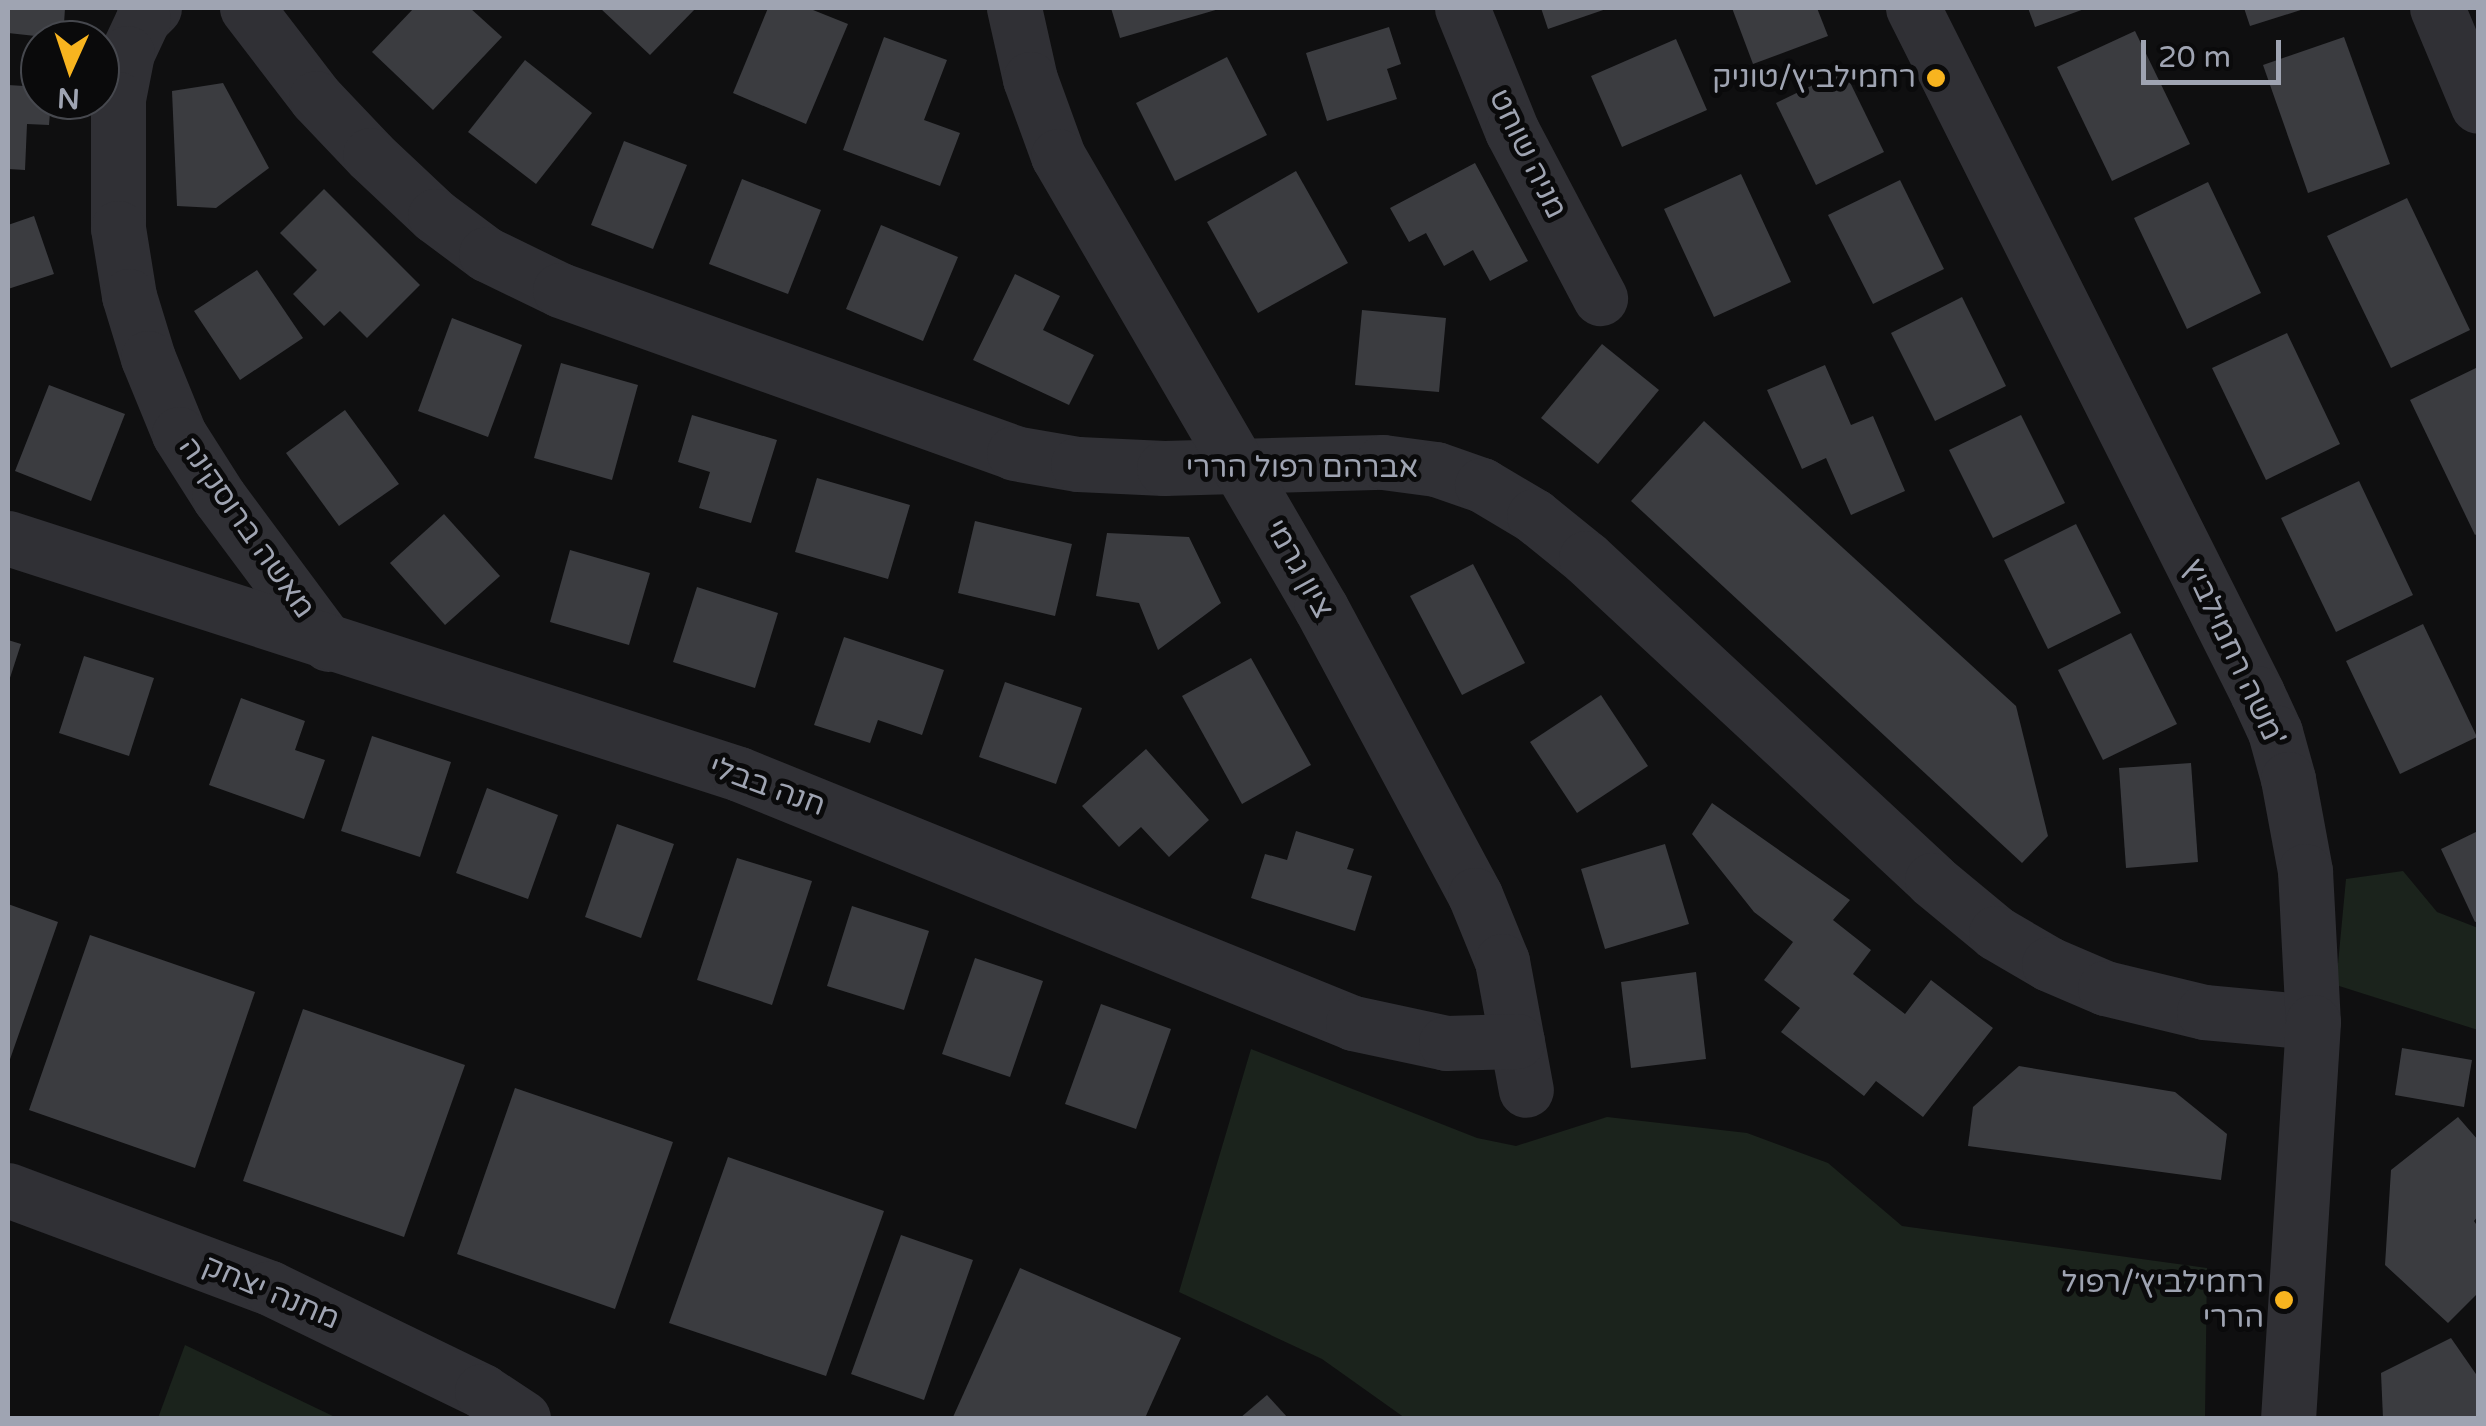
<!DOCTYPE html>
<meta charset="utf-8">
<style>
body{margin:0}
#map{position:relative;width:2486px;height:1426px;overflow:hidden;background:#0f0f10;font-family:"Varela Round",Heebo,sans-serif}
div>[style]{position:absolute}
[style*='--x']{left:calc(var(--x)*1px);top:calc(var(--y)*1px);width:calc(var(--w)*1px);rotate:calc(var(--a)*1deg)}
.green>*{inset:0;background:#1b231c}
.building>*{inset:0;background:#3b3c40}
.minor>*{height:55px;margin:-27.5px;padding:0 27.5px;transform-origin:27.5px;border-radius:27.5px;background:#303035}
.dots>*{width:28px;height:28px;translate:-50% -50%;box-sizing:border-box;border:5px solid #0a0a0b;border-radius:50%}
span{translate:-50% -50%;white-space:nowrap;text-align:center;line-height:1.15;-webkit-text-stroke:10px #0a0a0b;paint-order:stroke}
.poi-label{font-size:30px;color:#9fa4b2}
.right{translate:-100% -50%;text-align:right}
.street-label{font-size:30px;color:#9fa4b2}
.frame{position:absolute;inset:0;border:10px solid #9fa4b2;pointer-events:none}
.north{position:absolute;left:20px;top:20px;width:100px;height:100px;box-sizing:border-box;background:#0a0a0b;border:2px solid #46484e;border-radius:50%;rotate:183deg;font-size:28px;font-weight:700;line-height:40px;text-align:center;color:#9fa4b2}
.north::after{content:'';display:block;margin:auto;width:35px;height:45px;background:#f8b41f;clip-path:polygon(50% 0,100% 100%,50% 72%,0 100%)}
.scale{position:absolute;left:2141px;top:40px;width:140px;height:45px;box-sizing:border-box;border:5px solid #9fa4b2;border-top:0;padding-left:12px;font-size:30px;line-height:35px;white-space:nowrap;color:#9fa4b2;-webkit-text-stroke:8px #0a0a0b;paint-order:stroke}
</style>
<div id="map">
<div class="green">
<div style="clip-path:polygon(2403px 871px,2437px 912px,2478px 928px,2478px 1030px,2336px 985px,2346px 879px)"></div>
<div style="clip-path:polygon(1251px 1049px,1477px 1138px,1516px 1146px,1607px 1117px,1747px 1133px,1828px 1163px,1902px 1226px,2207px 1268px,2205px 1418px,1405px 1418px,1322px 1359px,1179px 1292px)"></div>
<div style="clip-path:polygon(185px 1345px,337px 1418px,158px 1418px)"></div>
</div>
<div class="building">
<div style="clip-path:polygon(8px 8px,65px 8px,63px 39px,8px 33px)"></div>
<div style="clip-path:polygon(414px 8px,470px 8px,502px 37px,433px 110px,372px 52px)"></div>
<div style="clip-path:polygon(600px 8px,696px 8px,650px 55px)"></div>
<div style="clip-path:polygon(768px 8px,808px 8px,848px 24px,806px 124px,733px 93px)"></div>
<div style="clip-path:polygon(1111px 8px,1219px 8px,1219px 9px,1120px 38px)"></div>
<div style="clip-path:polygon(1541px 8px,1609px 8px,1548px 29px)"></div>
<div style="clip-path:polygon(1732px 8px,1817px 8px,1828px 36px,1753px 64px)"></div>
<div style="clip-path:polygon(2028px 8px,2087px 8px,2035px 27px)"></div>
<div style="clip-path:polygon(2244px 8px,2307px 8px,2250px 26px)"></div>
<div style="clip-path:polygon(1389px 27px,1401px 64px,1387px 69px,1397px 99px,1327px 121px,1306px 53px)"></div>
<div style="clip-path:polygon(2135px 31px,2190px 144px,2112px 181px,2057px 67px)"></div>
<div style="clip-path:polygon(884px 37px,947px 60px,924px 120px,960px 133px,940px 186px,843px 150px)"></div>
<div style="clip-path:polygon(2344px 37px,2390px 164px,2308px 193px,2263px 65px)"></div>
<div style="clip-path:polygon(1676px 39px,1707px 110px,1622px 147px,1591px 76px)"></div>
<div style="clip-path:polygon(1227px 57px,1267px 135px,1175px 181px,1136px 103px)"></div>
<div style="clip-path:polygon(525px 60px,592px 113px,536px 184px,468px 132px)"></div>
<div style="clip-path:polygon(1844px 70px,1884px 152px,1816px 185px,1776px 103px)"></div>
<div style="clip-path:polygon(223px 83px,269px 168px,216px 208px,177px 206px,172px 91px)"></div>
<div style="clip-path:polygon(8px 85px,40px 87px,40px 100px,51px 100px,49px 125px,27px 124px,25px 170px,8px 169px)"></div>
<div style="clip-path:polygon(624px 141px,687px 165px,653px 249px,591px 225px)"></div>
<div style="clip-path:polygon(1475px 163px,1528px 261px,1490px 281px,1473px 250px,1444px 266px,1426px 233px,1409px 242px,1390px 208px)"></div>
<div style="clip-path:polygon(1296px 171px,1348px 263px,1258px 313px,1207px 222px)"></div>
<div style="clip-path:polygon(1741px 174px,1791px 282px,1714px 317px,1664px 209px)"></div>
<div style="clip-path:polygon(742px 179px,821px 210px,788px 294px,709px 264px)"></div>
<div style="clip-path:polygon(1900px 180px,1944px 269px,1873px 304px,1828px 215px)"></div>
<div style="clip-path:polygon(2208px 182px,2261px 293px,2187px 329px,2134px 218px)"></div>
<div style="clip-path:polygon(324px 189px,420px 285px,367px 338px,340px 311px,324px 326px,293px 294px,317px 270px,280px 233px)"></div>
<div style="clip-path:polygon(2407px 198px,2470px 330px,2391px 368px,2327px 236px)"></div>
<div style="clip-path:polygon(34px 216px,54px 274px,8px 289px,8px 225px)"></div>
<div style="clip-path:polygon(881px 225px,958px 257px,923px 341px,846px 309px)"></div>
<div style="clip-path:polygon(257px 270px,303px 338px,240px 380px,194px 311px)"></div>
<div style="clip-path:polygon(1015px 274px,1060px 296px,1043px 330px,1094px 355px,1069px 405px,973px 360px)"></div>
<div style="clip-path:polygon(1962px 297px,2006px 386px,1935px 421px,1891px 333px)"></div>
<div style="clip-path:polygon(1362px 310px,1446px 318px,1439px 392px,1355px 385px)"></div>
<div style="clip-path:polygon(452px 318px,522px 345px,488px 437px,418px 411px)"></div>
<div style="clip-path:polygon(2287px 333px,2340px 444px,2266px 480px,2212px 368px)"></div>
<div style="clip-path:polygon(1602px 344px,1659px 390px,1598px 464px,1541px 418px)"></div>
<div style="clip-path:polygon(561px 363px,638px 385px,612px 480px,534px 458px)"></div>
<div style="clip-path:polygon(1825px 365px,1851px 425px,1873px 416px,1905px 491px,1851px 515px,1826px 458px,1802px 469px,1767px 390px)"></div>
<div style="clip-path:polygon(2478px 367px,2478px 533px,2475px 535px,2410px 400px)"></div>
<div style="clip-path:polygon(49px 385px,125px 414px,91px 501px,15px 471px)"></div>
<div style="clip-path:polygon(345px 410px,399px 484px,339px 526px,286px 453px)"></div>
<div style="clip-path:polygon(692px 415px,777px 440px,751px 523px,699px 508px,710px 472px,678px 462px)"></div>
<div style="clip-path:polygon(2021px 415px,2065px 503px,1993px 538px,1949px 450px)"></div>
<div style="clip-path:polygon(1704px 421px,2016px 706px,2048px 836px,2022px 863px,1631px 501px)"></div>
<div style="clip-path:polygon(817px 478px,910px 505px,888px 579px,795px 552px)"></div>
<div style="clip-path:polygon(2359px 481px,2413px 595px,2336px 632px,2281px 518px)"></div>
<div style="clip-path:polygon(444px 514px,500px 576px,445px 625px,390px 563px)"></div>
<div style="clip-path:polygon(975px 521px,1072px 544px,1055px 616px,958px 593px)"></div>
<div style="clip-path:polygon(2076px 524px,2121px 613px,2048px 649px,2004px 560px)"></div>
<div style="clip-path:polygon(1107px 533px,1189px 537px,1221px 603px,1158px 650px,1139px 603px,1096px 596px)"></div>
<div style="clip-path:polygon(570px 550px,650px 573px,629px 645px,550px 622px)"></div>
<div style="clip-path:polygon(1473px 564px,1525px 663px,1462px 695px,1410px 596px)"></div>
<div style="clip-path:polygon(697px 587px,778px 613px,755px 688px,673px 662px)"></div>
<div style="clip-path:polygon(2423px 624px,2477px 737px,2400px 774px,2346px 661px)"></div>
<div style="clip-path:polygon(2131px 633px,2177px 724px,2103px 760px,2058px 670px)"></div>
<div style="clip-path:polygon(844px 637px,944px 670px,922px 735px,878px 720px,870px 743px,814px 725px)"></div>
<div style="clip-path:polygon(8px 640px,21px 644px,8px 684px)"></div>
<div style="clip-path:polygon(84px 656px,154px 678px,129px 756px,59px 733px)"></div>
<div style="clip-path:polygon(1251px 658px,1311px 765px,1242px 804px,1182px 696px)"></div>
<div style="clip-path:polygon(1005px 682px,1082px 708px,1056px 784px,979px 757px)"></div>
<div style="clip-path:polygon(1601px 695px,1648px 766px,1577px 813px,1530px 742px)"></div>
<div style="clip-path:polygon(241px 698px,305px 721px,295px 750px,325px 760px,304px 819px,209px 785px)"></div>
<div style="clip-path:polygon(372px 736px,451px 762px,420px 857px,341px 831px)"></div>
<div style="clip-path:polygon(1146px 749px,1209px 820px,1169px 857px,1141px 827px,1119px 847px,1082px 806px)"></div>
<div style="clip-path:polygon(2191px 763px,2198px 862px,2126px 868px,2119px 768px)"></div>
<div style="clip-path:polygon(487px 788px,558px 815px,528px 899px,456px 873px)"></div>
<div style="clip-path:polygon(1712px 803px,1850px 900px,1833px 920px,1871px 950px,1853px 974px,1905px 1014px,1931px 980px,1993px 1028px,1923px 1117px,1876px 1081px,1864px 1096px,1781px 1032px,1800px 1008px,1764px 980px,1793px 942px,1754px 912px,1692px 834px)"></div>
<div style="clip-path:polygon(617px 824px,674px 844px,641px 938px,585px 917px)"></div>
<div style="clip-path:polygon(1296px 831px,1354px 849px,1347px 869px,1372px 876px,1355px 931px,1251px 898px,1265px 854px,1287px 860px)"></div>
<div style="clip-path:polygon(2478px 831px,2478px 921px,2475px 922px,2441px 849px)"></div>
<div style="clip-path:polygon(1665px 844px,1689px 924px,1605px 949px,1581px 869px)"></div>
<div style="clip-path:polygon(737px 858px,812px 881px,772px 1005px,697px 980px)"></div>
<div style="clip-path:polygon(8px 904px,58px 922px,8px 1065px)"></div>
<div style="clip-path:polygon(852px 906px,929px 931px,904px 1010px,827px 986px)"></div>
<div style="clip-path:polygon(90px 935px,255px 992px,195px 1168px,29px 1110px)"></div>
<div style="clip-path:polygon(975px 958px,1043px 981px,1010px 1077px,942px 1054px)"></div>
<div style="clip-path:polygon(1696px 972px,1706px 1059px,1631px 1068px,1621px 982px)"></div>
<div style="clip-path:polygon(1101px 1004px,1171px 1029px,1136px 1129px,1065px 1104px)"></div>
<div style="clip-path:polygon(303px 1009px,465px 1065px,404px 1237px,243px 1181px)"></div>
<div style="clip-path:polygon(2402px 1048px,2472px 1060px,2464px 1107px,2395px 1095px)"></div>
<div style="clip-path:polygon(2019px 1066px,2175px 1092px,2227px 1134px,2221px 1180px,1968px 1146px,1973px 1107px)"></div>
<div style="clip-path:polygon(515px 1088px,673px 1142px,615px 1309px,457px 1254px)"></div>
<div style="clip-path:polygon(2458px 1117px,2478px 1140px,2478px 1216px,2474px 1221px,2478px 1227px,2478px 1293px,2448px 1323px,2385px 1265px,2391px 1170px)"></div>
<div style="clip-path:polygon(728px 1157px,884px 1211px,826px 1376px,669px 1323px)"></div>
<div style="clip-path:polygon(901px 1235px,973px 1260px,924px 1400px,851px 1374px)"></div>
<div style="clip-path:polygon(1020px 1268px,1181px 1338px,1145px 1418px,953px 1417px)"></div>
<div style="clip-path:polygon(2451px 1338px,2478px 1377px,2478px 1418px,2383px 1418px,2381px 1373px)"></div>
<div style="clip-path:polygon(1267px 1395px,1288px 1418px,1240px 1418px)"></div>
</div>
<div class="minor">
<div style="--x:154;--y:8;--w:16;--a:135"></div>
<div style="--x:143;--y:19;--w:38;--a:115"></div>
<div style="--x:127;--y:53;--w:47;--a:101.1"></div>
<div style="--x:118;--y:99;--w:129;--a:90"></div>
<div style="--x:118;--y:228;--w:69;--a:80.8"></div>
<div style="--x:129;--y:296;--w:65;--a:73"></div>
<div style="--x:148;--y:358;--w:82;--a:67.8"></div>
<div style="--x:179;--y:434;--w:75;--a:57.6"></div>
<div style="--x:219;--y:497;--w:183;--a:53.4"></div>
<div style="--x:247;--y:8;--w:113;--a:52.5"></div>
<div style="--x:316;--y:98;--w:79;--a:46.5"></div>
<div style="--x:370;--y:155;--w:89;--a:43.2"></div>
<div style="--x:435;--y:216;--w:64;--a:36.7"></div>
<div style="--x:486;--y:254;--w:82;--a:25.9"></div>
<div style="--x:560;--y:290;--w:482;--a:19.7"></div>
<div style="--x:1014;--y:453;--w:65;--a:9.8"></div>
<div style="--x:1078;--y:464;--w:86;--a:2.7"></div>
<div style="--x:1164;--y:468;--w:219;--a:-1.6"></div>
<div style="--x:1383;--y:462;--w:53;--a:7.5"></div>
<div style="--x:1436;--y:469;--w:49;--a:19.2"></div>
<div style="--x:1482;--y:485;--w:61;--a:30.8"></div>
<div style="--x:1534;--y:516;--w:67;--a:38.9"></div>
<div style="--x:1586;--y:558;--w:473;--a:42.9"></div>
<div style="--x:1932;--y:880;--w:83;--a:39.6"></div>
<div style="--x:1996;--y:933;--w:61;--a:30.3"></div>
<div style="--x:2049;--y:964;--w:61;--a:23.2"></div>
<div style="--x:2105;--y:988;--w:102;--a:13.6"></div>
<div style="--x:2204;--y:1012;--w:109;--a:5.2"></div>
<div style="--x:1014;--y:8;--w:73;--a:77.3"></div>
<div style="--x:1030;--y:79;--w:82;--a:70"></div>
<div style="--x:1058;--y:156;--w:523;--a:59.81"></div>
<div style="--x:1321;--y:608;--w:326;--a:61.8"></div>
<div style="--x:1475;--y:895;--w:71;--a:67.8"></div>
<div style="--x:1502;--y:961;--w:131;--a:79.5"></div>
<div style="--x:1462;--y:8;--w:133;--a:67.9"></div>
<div style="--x:1512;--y:131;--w:189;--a:62.2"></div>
<div style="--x:1913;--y:8;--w:767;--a:63.33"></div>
<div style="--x:2257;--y:693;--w:43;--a:65.2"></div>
<div style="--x:2275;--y:732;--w:49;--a:74.5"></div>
<div style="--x:2288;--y:779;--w:94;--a:79.5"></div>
<div style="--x:2305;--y:871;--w:151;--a:87"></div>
<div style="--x:2313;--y:1022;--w:397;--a:93.6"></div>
<div style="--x:2437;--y:8;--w:106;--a:67.3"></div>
<div style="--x:8;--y:538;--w:768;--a:17.89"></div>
<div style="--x:739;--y:774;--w:663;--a:22.07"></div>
<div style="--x:1353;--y:1023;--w:95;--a:12.1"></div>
<div style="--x:1446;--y:1043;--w:71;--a:-1.6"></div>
<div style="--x:8;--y:1190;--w:280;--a:20.5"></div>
<div style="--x:270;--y:1288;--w:236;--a:25.9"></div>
<div style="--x:482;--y:1391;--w:49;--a:33.4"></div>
</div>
<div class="dots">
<div style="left:1936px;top:78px;background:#f8b41f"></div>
<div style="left:2284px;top:1300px;background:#f8b41f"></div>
</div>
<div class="poi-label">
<span class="right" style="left:1916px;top:78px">רחמילביץ/טוניק</span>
<span class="right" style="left:2264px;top:1300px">רחמילביץ׳/רפול<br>הררי</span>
</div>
<div class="street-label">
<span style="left:1527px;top:154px;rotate:64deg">מניה שוחט</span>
<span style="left:1302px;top:468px">אברהם רפול הררי</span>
<span style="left:246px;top:528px;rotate:55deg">מאשה ברוסקינה</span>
<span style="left:1299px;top:569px;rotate:61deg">ציון גרמי</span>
<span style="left:2233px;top:653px;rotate:65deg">משה רחמילביץ'</span>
<span style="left:767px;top:787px;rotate:20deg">חנה בבלי</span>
<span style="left:271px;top:1293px;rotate:23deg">מחנה יצחק</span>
</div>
<div class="frame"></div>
<div class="north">N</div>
<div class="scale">20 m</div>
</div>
